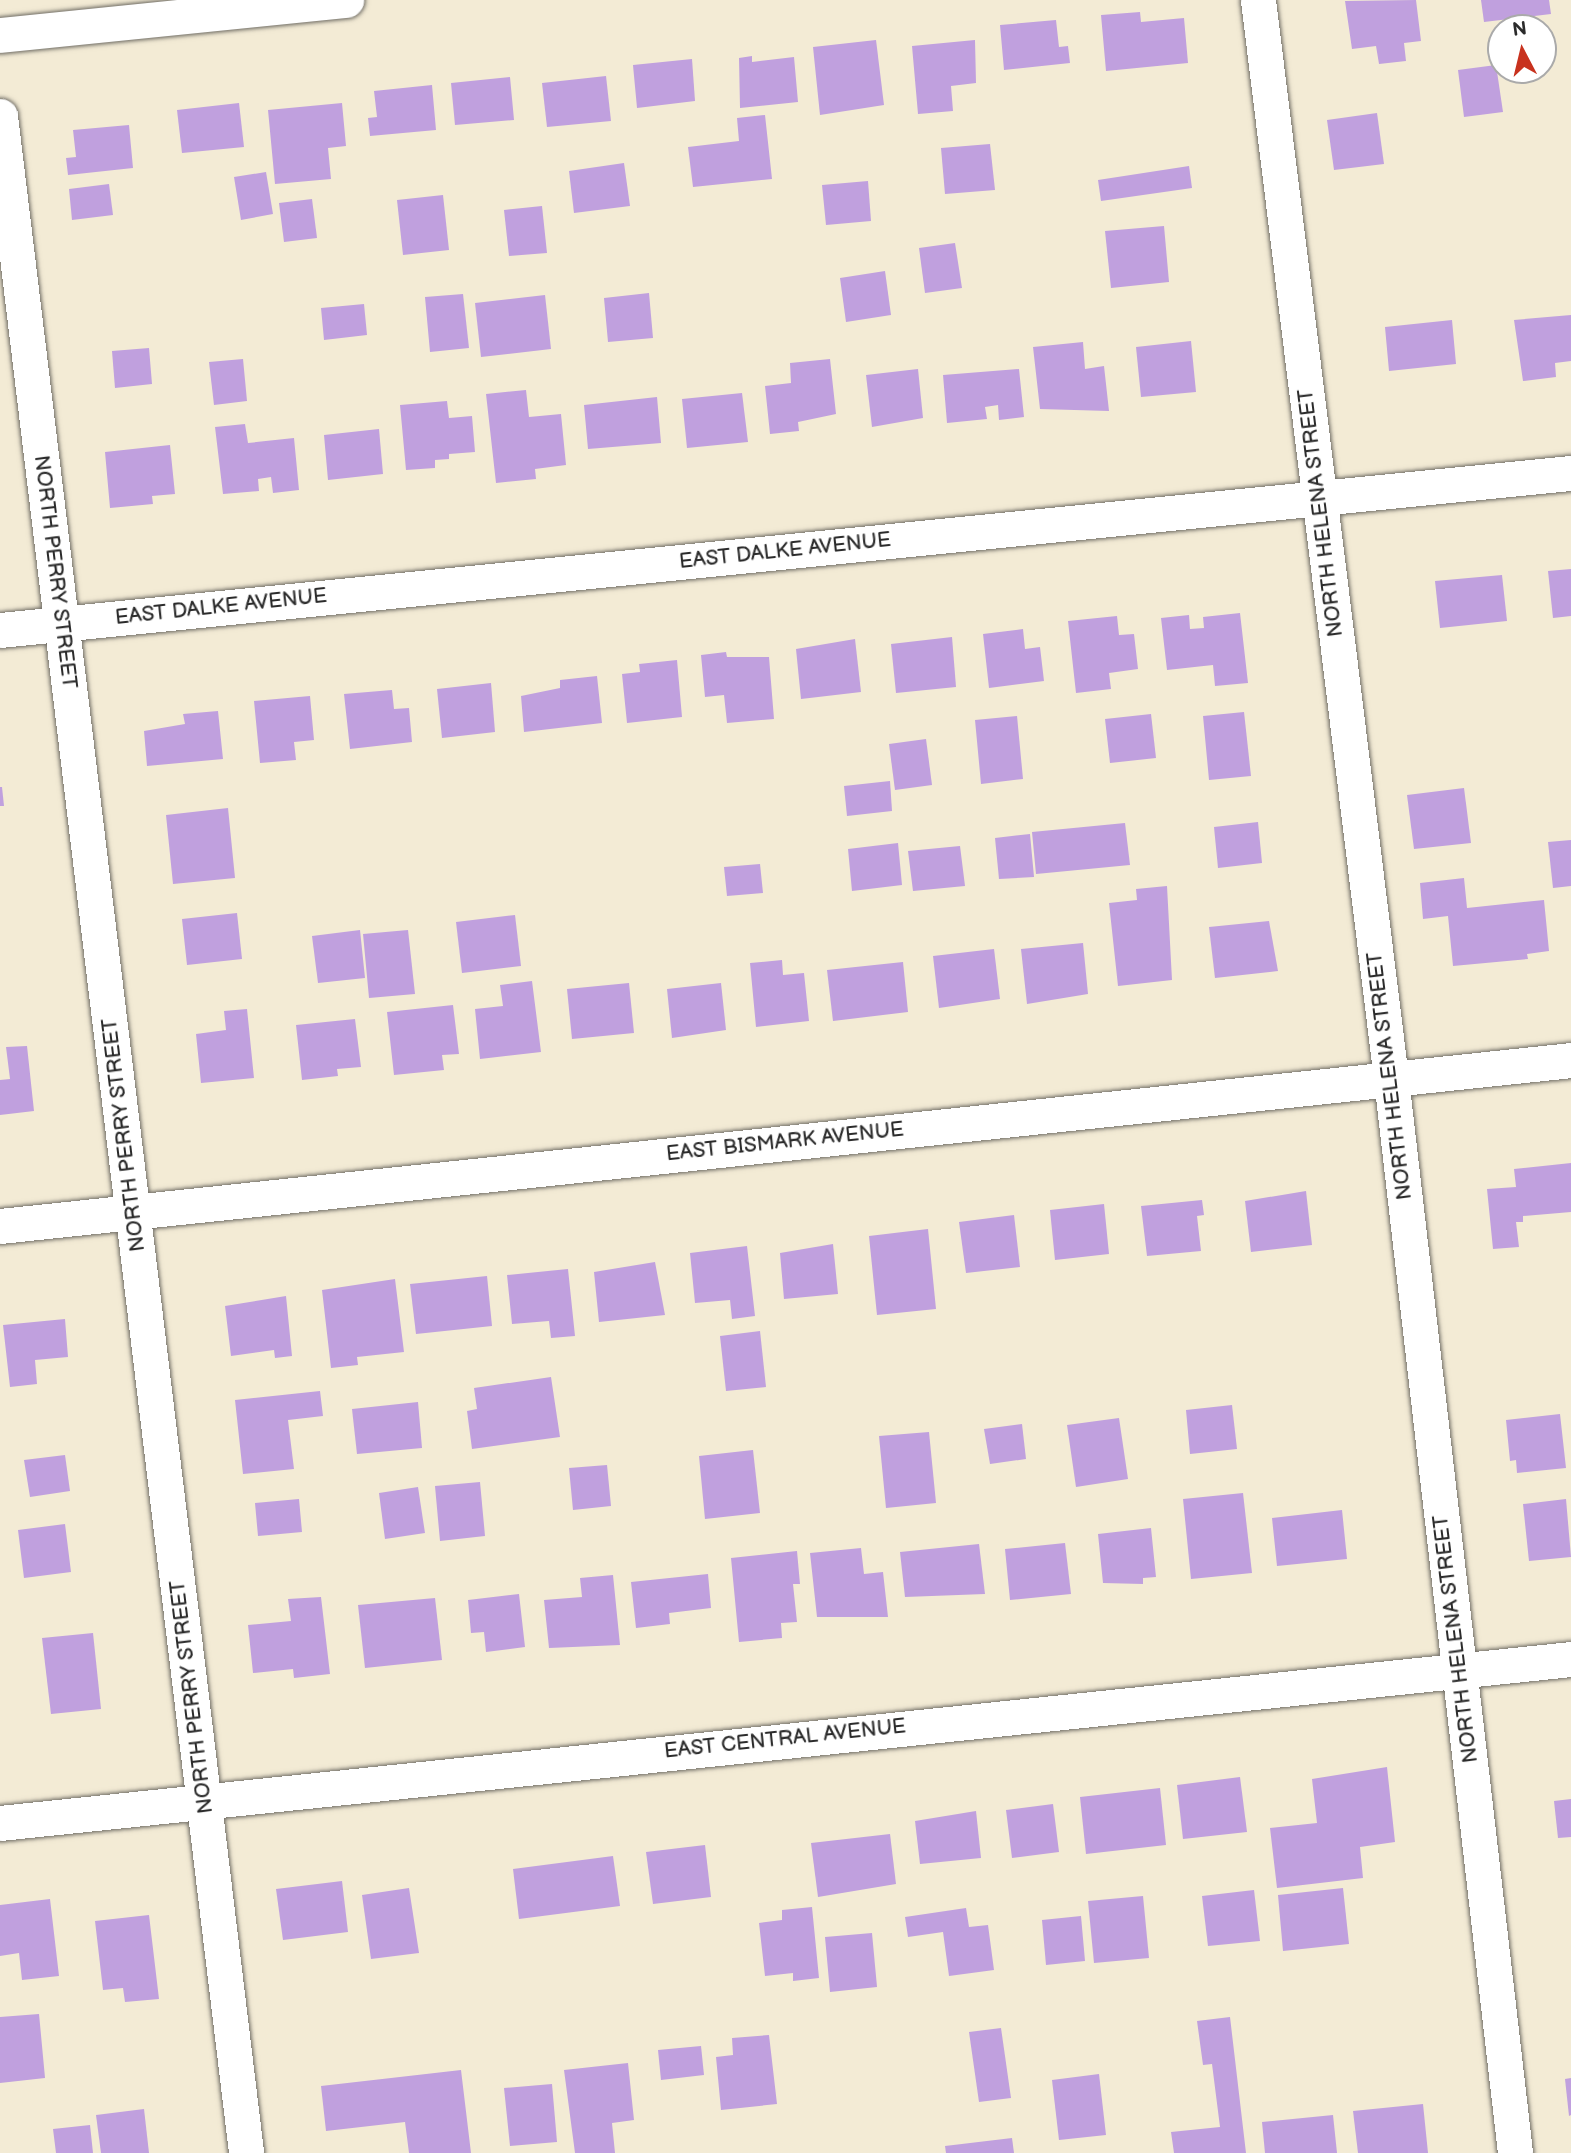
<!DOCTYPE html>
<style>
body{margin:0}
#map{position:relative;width:1571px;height:2153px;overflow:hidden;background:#f3ebd5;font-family:"Balsamiq Sans",sans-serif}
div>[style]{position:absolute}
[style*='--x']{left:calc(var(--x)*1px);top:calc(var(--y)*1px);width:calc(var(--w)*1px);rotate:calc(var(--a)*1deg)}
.building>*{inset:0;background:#c0a0de}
.roads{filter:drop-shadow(0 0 2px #716e66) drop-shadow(0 0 2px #716e66)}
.minor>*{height:35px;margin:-17.5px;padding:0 17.5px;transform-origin:17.5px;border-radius:17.5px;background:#fff}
span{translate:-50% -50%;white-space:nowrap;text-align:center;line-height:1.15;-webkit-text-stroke:5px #fff;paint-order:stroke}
.street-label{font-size:21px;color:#2b2b2b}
.north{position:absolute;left:1487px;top:14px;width:70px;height:70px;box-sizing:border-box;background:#fff;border:2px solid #aaa;border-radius:50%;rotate:353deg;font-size:19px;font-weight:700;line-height:28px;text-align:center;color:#2b2b2b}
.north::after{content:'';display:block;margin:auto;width:24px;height:32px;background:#c8321e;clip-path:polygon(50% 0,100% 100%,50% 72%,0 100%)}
</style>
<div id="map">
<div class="building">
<div style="clip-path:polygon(1416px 0,1421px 41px,1404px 43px,1406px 61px,1379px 64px,1376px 46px,1352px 49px,1345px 1px)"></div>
<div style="clip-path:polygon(1481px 0,1549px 0,1551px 14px,1484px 22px)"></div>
<div style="clip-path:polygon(1140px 12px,1141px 22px,1184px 18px,1188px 63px,1106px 71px,1101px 15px)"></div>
<div style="clip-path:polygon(1056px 20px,1059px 47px,1068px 46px,1070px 63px,1004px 70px,1000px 25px)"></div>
<div style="clip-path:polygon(876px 40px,884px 105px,820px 115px,813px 47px)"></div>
<div style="clip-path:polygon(975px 40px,976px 83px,951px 86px,953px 111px,918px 114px,912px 46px)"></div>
<div style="clip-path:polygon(752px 56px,752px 62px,794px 57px,798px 102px,740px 108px,739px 58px)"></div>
<div style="clip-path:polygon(692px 59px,695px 101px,637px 108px,633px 65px)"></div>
<div style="clip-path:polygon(1496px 65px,1503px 112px,1464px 117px,1458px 70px)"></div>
<div style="clip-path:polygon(606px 76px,611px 121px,547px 127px,542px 83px)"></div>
<div style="clip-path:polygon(510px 77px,514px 120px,455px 125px,451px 83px)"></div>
<div style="clip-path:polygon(432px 85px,436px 130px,370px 136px,368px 118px,377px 117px,374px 91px)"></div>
<div style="clip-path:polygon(239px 103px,244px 147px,182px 153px,177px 110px)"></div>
<div style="clip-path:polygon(342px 103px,346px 146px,328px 148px,331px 179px,275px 184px,268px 110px)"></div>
<div style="clip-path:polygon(1377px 113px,1384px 164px,1334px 170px,1327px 120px)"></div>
<div style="clip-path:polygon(765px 115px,772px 179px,693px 187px,688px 147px,739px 141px,737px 118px)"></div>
<div style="clip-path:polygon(129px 125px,133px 168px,68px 175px,66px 158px,76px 157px,73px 130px)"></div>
<div style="clip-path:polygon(990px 144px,995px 190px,945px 194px,941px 148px)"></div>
<div style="clip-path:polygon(624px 163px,630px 206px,574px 213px,569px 171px)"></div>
<div style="clip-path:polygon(1189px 166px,1192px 188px,1101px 201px,1098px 180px)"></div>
<div style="clip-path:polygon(266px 172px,273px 214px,241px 220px,234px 177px)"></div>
<div style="clip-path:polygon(868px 181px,871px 221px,826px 225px,822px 185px)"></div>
<div style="clip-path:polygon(109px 184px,113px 215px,72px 220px,69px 189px)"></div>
<div style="clip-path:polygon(443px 195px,449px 250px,403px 255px,397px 200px)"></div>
<div style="clip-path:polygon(312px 199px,317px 238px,284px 242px,279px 203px)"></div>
<div style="clip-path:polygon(542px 206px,547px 253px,509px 256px,504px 210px)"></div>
<div style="clip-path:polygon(1164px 226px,1169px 282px,1111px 288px,1105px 231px)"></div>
<div style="clip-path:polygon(955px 243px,962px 288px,925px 293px,919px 248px)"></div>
<div style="clip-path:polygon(885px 271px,891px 315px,846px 322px,840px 278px)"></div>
<div style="clip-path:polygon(649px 293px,653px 338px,608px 342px,604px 298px)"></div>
<div style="clip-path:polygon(463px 294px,469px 348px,430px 352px,425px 297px)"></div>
<div style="clip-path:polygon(545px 295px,551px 349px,481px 357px,475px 303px)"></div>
<div style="clip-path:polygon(364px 304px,367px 335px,324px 340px,321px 308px)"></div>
<div style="clip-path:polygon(1571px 315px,1571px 361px,1555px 363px,1556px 377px,1523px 381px,1514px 320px)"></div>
<div style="clip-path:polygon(1452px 320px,1456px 364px,1389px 371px,1385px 327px)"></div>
<div style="clip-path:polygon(1191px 341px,1196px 392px,1141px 397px,1136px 347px)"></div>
<div style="clip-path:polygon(1083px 342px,1085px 369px,1104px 366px,1109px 411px,1040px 409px,1033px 347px)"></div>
<div style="clip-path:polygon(149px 348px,152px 384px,115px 388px,112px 351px)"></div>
<div style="clip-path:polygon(243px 359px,247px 401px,214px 405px,209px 362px)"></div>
<div style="clip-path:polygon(830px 359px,836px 414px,798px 422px,799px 431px,770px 434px,765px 386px,791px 383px,790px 363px)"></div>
<div style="clip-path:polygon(918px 369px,923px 418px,872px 427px,866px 375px)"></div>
<div style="clip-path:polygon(1019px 369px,1024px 417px,999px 420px,998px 405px,985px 407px,987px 419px,947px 423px,943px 375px)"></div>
<div style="clip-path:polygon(526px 390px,529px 417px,561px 414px,566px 465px,535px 469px,536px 479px,496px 483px,486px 394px)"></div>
<div style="clip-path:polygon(742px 393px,748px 442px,687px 448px,682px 399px)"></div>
<div style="clip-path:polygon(657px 397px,661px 443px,588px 449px,584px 405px)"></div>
<div style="clip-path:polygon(447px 401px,449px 418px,472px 416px,475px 452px,449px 454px,449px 459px,435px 460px,435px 468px,406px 470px,400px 405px)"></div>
<div style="clip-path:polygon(245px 424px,248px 443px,294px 438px,299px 490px,273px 493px,271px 477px,258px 479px,259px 491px,223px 494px,215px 427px)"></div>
<div style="clip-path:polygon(379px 429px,383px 474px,328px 480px,324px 435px)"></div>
<div style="clip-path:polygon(170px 445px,175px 494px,152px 496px,153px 504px,110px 508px,105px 452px)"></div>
<div style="clip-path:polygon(1571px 569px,1571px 616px,1553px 618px,1548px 571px)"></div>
<div style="clip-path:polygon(1502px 575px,1507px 621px,1440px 628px,1435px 581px)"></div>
<div style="clip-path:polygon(1240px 613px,1248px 683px,1215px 686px,1213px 665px,1167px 670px,1161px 618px,1189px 615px,1190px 629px,1204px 628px,1203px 617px)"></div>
<div style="clip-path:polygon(1117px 616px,1119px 635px,1134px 634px,1138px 669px,1109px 673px,1111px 689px,1076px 693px,1068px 621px)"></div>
<div style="clip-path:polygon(1023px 629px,1025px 649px,1040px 647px,1044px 681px,989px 688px,983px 634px)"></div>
<div style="clip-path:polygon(952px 637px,956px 687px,896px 693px,891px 644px)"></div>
<div style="clip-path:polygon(855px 639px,861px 692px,801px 699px,796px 649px)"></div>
<div style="clip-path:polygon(726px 652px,727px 657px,769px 657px,774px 719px,727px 723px,724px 695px,705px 697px,701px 655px)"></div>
<div style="clip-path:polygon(677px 660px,682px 717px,627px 723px,622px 674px,640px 672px,639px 664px)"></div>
<div style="clip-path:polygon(597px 676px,602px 723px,524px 732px,521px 696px,560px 688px,560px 680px)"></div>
<div style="clip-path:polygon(491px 683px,495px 732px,442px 738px,437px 689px)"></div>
<div style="clip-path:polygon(392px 690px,394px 709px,409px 708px,412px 742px,350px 749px,344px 694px)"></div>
<div style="clip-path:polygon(310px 696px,314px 740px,294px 742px,296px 760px,260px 763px,254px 701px)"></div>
<div style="clip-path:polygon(218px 711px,223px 759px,147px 766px,144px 731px,185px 724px,183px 714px)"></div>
<div style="clip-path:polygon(1244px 712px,1251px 776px,1209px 780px,1203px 716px)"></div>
<div style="clip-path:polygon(1151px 714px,1156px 758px,1110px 763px,1105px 719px)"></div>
<div style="clip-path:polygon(1017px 716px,1023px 779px,981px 784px,975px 720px)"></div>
<div style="clip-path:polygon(926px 739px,932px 785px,895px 790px,889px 744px)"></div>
<div style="clip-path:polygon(890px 781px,892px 811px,847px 816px,844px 786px)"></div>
<div style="clip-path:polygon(0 787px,2px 787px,4px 806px,0 806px)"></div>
<div style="clip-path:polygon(1464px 788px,1471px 843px,1414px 849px,1407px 795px)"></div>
<div style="clip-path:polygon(228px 808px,235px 878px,173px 884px,166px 815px)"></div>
<div style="clip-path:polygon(1258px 822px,1262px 863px,1218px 868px,1214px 827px)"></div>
<div style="clip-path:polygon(1125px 823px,1130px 865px,1036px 874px,1032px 832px)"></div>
<div style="clip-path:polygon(1030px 834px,1034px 877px,999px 879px,995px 838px)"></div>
<div style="clip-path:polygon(1571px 840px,1571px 886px,1553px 888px,1548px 842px)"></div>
<div style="clip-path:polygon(898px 843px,902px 885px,852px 891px,848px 849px)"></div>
<div style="clip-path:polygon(960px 846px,965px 886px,913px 891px,908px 851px)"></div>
<div style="clip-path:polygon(760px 864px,763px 893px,727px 896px,724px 867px)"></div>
<div style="clip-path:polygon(1464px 878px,1467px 908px,1544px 900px,1549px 951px,1527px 954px,1528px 959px,1453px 966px,1448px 916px,1423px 919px,1420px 883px)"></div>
<div style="clip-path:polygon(1167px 886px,1172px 980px,1118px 986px,1109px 903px,1137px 900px,1136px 889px)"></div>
<div style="clip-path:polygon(237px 913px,242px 959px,187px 965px,182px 919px)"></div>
<div style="clip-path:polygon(515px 915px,521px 966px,462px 973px,456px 922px)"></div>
<div style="clip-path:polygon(1269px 921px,1278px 971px,1215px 978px,1209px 927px)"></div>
<div style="clip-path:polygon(360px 930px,365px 978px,318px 983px,312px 936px)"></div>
<div style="clip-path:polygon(408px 930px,415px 994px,369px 998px,363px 934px)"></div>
<div style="clip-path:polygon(1083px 943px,1088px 994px,1027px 1004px,1021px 949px)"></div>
<div style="clip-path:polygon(994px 949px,1000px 999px,939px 1008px,933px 956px)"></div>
<div style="clip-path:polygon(782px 960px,783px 975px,804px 973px,809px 1021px,756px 1027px,750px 963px)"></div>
<div style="clip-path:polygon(903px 962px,908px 1012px,833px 1021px,827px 970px)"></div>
<div style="clip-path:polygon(532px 981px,541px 1052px,480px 1059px,475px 1009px,503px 1006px,500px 985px)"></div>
<div style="clip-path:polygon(629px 983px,634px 1033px,572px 1039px,567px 989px)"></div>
<div style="clip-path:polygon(721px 983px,726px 1030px,672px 1038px,667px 989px)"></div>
<div style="clip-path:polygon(453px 1005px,459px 1054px,442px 1055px,444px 1070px,394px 1075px,387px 1012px)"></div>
<div style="clip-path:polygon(247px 1009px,254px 1078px,201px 1083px,196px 1034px,226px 1030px,224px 1011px)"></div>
<div style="clip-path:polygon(355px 1019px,361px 1067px,337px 1069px,338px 1076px,302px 1080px,296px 1025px)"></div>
<div style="clip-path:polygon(27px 1046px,34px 1111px,0 1115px,0 1080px,10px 1079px,6px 1047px)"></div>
<div style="clip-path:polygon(1571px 1163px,1571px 1212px,1523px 1216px,1523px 1222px,1516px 1222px,1519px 1247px,1493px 1249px,1487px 1189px,1516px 1187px,1514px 1169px)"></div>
<div style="clip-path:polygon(1306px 1191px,1312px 1245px,1251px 1252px,1245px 1201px)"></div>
<div style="clip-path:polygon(1202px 1200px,1204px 1215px,1197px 1216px,1201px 1251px,1147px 1256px,1141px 1206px)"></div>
<div style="clip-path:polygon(1104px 1204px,1109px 1254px,1055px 1260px,1050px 1210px)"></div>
<div style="clip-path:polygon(1014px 1215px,1020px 1267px,966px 1273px,959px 1222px)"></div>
<div style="clip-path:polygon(928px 1229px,936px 1309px,877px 1315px,869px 1236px)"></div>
<div style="clip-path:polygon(833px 1244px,838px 1294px,784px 1299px,780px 1253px)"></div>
<div style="clip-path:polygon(747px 1246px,755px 1316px,732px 1319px,730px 1300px,695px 1303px,690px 1253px)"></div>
<div style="clip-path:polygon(655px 1262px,665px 1315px,599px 1322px,594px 1272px)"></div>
<div style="clip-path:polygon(568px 1269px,575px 1336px,551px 1338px,549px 1321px,512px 1324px,507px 1275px)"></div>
<div style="clip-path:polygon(487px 1276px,492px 1326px,416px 1334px,410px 1284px)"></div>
<div style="clip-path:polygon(395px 1279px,404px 1352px,357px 1357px,358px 1365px,331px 1368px,322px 1290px)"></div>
<div style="clip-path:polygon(286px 1296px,292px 1356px,275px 1358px,274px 1350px,231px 1356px,225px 1306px)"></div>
<div style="clip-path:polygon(65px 1319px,68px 1357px,35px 1360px,37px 1384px,10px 1387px,3px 1325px)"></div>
<div style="clip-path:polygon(760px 1331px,766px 1387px,726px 1391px,720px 1336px)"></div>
<div style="clip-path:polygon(551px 1377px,560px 1437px,472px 1449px,467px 1411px,477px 1409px,474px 1388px)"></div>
<div style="clip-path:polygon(320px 1391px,323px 1416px,288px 1420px,294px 1469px,243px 1474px,235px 1400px)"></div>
<div style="clip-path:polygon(418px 1402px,422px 1448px,357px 1454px,352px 1409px)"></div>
<div style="clip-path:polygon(1232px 1405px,1237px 1449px,1190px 1454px,1186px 1410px)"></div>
<div style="clip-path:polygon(1560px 1414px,1566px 1468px,1517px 1473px,1516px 1460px,1510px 1461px,1506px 1420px)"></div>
<div style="clip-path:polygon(1119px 1418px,1128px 1479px,1076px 1487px,1067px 1425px)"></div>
<div style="clip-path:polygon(1022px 1424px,1026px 1459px,990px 1464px,984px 1429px)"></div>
<div style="clip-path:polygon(929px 1432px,936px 1503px,886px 1508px,879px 1436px)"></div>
<div style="clip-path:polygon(753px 1450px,760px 1513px,705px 1519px,699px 1456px)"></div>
<div style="clip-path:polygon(65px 1455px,70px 1491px,30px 1497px,24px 1460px)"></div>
<div style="clip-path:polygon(607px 1465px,611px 1506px,573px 1510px,569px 1468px)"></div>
<div style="clip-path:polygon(480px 1482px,485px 1536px,440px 1541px,435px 1486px)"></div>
<div style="clip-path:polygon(418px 1487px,425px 1533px,385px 1539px,379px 1493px)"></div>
<div style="clip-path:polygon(1243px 1493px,1252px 1573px,1191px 1579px,1183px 1499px)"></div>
<div style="clip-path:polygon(299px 1499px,302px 1532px,258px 1536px,255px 1503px)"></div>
<div style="clip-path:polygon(1566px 1499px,1571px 1557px,1529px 1561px,1523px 1504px)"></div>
<div style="clip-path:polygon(1342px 1510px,1347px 1559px,1277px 1566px,1272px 1518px)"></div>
<div style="clip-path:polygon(65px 1524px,71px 1572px,24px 1578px,18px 1530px)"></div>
<div style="clip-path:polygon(1151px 1528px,1156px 1577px,1143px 1578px,1143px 1584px,1103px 1583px,1098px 1534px)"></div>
<div style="clip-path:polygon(1065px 1543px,1071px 1594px,1010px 1600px,1005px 1549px)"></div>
<div style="clip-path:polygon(979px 1544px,985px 1594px,905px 1597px,900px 1552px)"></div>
<div style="clip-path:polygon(861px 1548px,864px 1574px,883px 1572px,888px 1617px,817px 1617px,810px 1553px)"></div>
<div style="clip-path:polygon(797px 1551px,800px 1584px,793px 1584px,797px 1622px,781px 1623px,782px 1638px,739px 1642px,731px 1558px)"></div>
<div style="clip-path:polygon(708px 1574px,711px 1608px,669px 1613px,670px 1624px,636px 1628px,631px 1582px)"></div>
<div style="clip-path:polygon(613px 1575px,620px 1645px,549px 1648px,544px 1600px,582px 1597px,580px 1578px)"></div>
<div style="clip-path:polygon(519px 1594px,525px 1647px,486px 1652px,484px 1632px,471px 1633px,468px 1600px)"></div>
<div style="clip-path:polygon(321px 1597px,330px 1674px,294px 1678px,293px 1669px,253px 1673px,248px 1625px,291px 1621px,288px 1599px)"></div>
<div style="clip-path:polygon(435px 1598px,442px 1660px,365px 1668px,358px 1605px)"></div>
<div style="clip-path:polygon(93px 1633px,101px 1709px,51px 1714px,42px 1638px)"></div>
<div style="clip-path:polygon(1387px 1767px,1395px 1842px,1360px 1847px,1363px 1878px,1277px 1888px,1270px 1828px,1317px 1823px,1312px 1779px)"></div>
<div style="clip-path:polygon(1240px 1777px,1247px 1832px,1183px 1839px,1177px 1785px)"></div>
<div style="clip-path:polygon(1160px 1788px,1166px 1845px,1086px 1854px,1080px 1797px)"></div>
<div style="clip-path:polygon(1571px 1799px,1571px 1837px,1558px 1838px,1554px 1801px)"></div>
<div style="clip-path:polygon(1053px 1804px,1059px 1852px,1012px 1858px,1006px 1810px)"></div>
<div style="clip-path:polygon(976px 1811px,981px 1858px,920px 1864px,915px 1821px)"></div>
<div style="clip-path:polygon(890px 1834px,896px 1884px,818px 1897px,811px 1843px)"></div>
<div style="clip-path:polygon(705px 1845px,711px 1897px,653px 1904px,646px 1852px)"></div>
<div style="clip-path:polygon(613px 1856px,620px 1906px,519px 1919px,513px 1869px)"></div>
<div style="clip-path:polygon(342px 1881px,348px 1932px,283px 1940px,276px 1889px)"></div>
<div style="clip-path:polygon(409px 1888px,419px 1953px,371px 1959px,362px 1895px)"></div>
<div style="clip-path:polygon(1343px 1888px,1349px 1944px,1283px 1951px,1278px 1895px)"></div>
<div style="clip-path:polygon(1254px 1890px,1260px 1941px,1208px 1946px,1202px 1896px)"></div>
<div style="clip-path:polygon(1143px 1896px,1149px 1958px,1094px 1963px,1088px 1901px)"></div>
<div style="clip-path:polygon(50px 1899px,59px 1976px,22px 1980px,19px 1953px,0 1956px,0 1905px)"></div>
<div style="clip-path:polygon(812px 1907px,819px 1978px,793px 1981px,793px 1973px,765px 1976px,759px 1923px,782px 1920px,782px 1910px)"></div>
<div style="clip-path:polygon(966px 1908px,969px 1927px,988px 1925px,994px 1970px,949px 1976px,943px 1932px,908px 1937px,905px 1917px)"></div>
<div style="clip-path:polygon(149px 1915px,159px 1999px,125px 2002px,123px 1988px,103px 1990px,95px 1921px)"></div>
<div style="clip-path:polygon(1081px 1916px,1085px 1961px,1046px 1965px,1042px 1920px)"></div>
<div style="clip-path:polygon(872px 1933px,877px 1987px,830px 1992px,825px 1937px)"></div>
<div style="clip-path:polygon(39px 2014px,45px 2078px,0 2083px,0 2017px)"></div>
<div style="clip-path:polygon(1230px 2017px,1246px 2153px,1174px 2153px,1171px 2132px,1220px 2127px,1212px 2064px,1203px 2065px,1197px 2021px)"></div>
<div style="clip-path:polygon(1001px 2028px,1011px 2098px,979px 2102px,969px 2032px)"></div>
<div style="clip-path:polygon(769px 2035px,777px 2104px,721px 2110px,716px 2057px,733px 2055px,732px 2038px)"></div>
<div style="clip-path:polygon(701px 2046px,704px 2075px,661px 2080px,658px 2050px)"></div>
<div style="clip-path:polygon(628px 2063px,634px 2120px,612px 2123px,615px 2153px,575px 2153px,564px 2070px)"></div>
<div style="clip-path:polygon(461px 2070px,471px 2153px,409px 2153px,405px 2122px,326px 2131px,321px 2086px)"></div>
<div style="clip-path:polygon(1099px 2074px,1106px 2135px,1059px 2140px,1052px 2080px)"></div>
<div style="clip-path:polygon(1571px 2078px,1571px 2115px,1569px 2116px,1565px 2079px)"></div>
<div style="clip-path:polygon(552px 2084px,557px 2142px,510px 2146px,504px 2088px)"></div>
<div style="clip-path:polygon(1423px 2104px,1428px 2153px,1358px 2153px,1353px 2111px)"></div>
<div style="clip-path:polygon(144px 2109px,149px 2153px,101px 2153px,96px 2115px)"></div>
<div style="clip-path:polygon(1333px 2115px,1337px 2153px,1265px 2153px,1262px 2122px)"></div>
<div style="clip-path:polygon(90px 2125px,93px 2153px,56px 2153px,53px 2129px)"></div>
<div style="clip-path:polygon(1012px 2138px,1014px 2153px,946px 2153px,945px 2146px)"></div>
</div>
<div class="roads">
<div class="minor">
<div style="--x:1258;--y:0;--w:1087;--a:82.97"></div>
<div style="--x:1391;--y:1079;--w:1081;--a:83.41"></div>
<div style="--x:0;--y:35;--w:348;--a:-5.8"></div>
<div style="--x:0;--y:116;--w:2052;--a:83.11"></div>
<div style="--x:0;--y:630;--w:1579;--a:-5.71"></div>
<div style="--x:0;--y:1226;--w:1580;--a:-6.03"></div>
<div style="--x:0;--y:1823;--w:1580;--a:-5.96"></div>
</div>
</div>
<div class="street-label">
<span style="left:1321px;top:513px;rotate:-97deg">NORTH HELENA STREET</span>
<span style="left:785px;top:551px;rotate:-6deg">EAST DALKE AVENUE</span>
<span style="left:55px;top:572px;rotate:83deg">NORTH PERRY STREET</span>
<span style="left:221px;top:607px;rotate:-6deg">EAST DALKE AVENUE</span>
<span style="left:1390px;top:1076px;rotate:-97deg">NORTH HELENA STREET</span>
<span style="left:124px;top:1135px;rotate:-97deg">NORTH PERRY STREET</span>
<span style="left:785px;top:1142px;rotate:-6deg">EAST BISMARK AVENUE</span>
<span style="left:1456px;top:1639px;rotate:-97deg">NORTH HELENA STREET</span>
<span style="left:192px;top:1697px;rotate:-97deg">NORTH PERRY STREET</span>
<span style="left:785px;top:1739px;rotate:-6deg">EAST CENTRAL AVENUE</span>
</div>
<div class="north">N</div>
</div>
